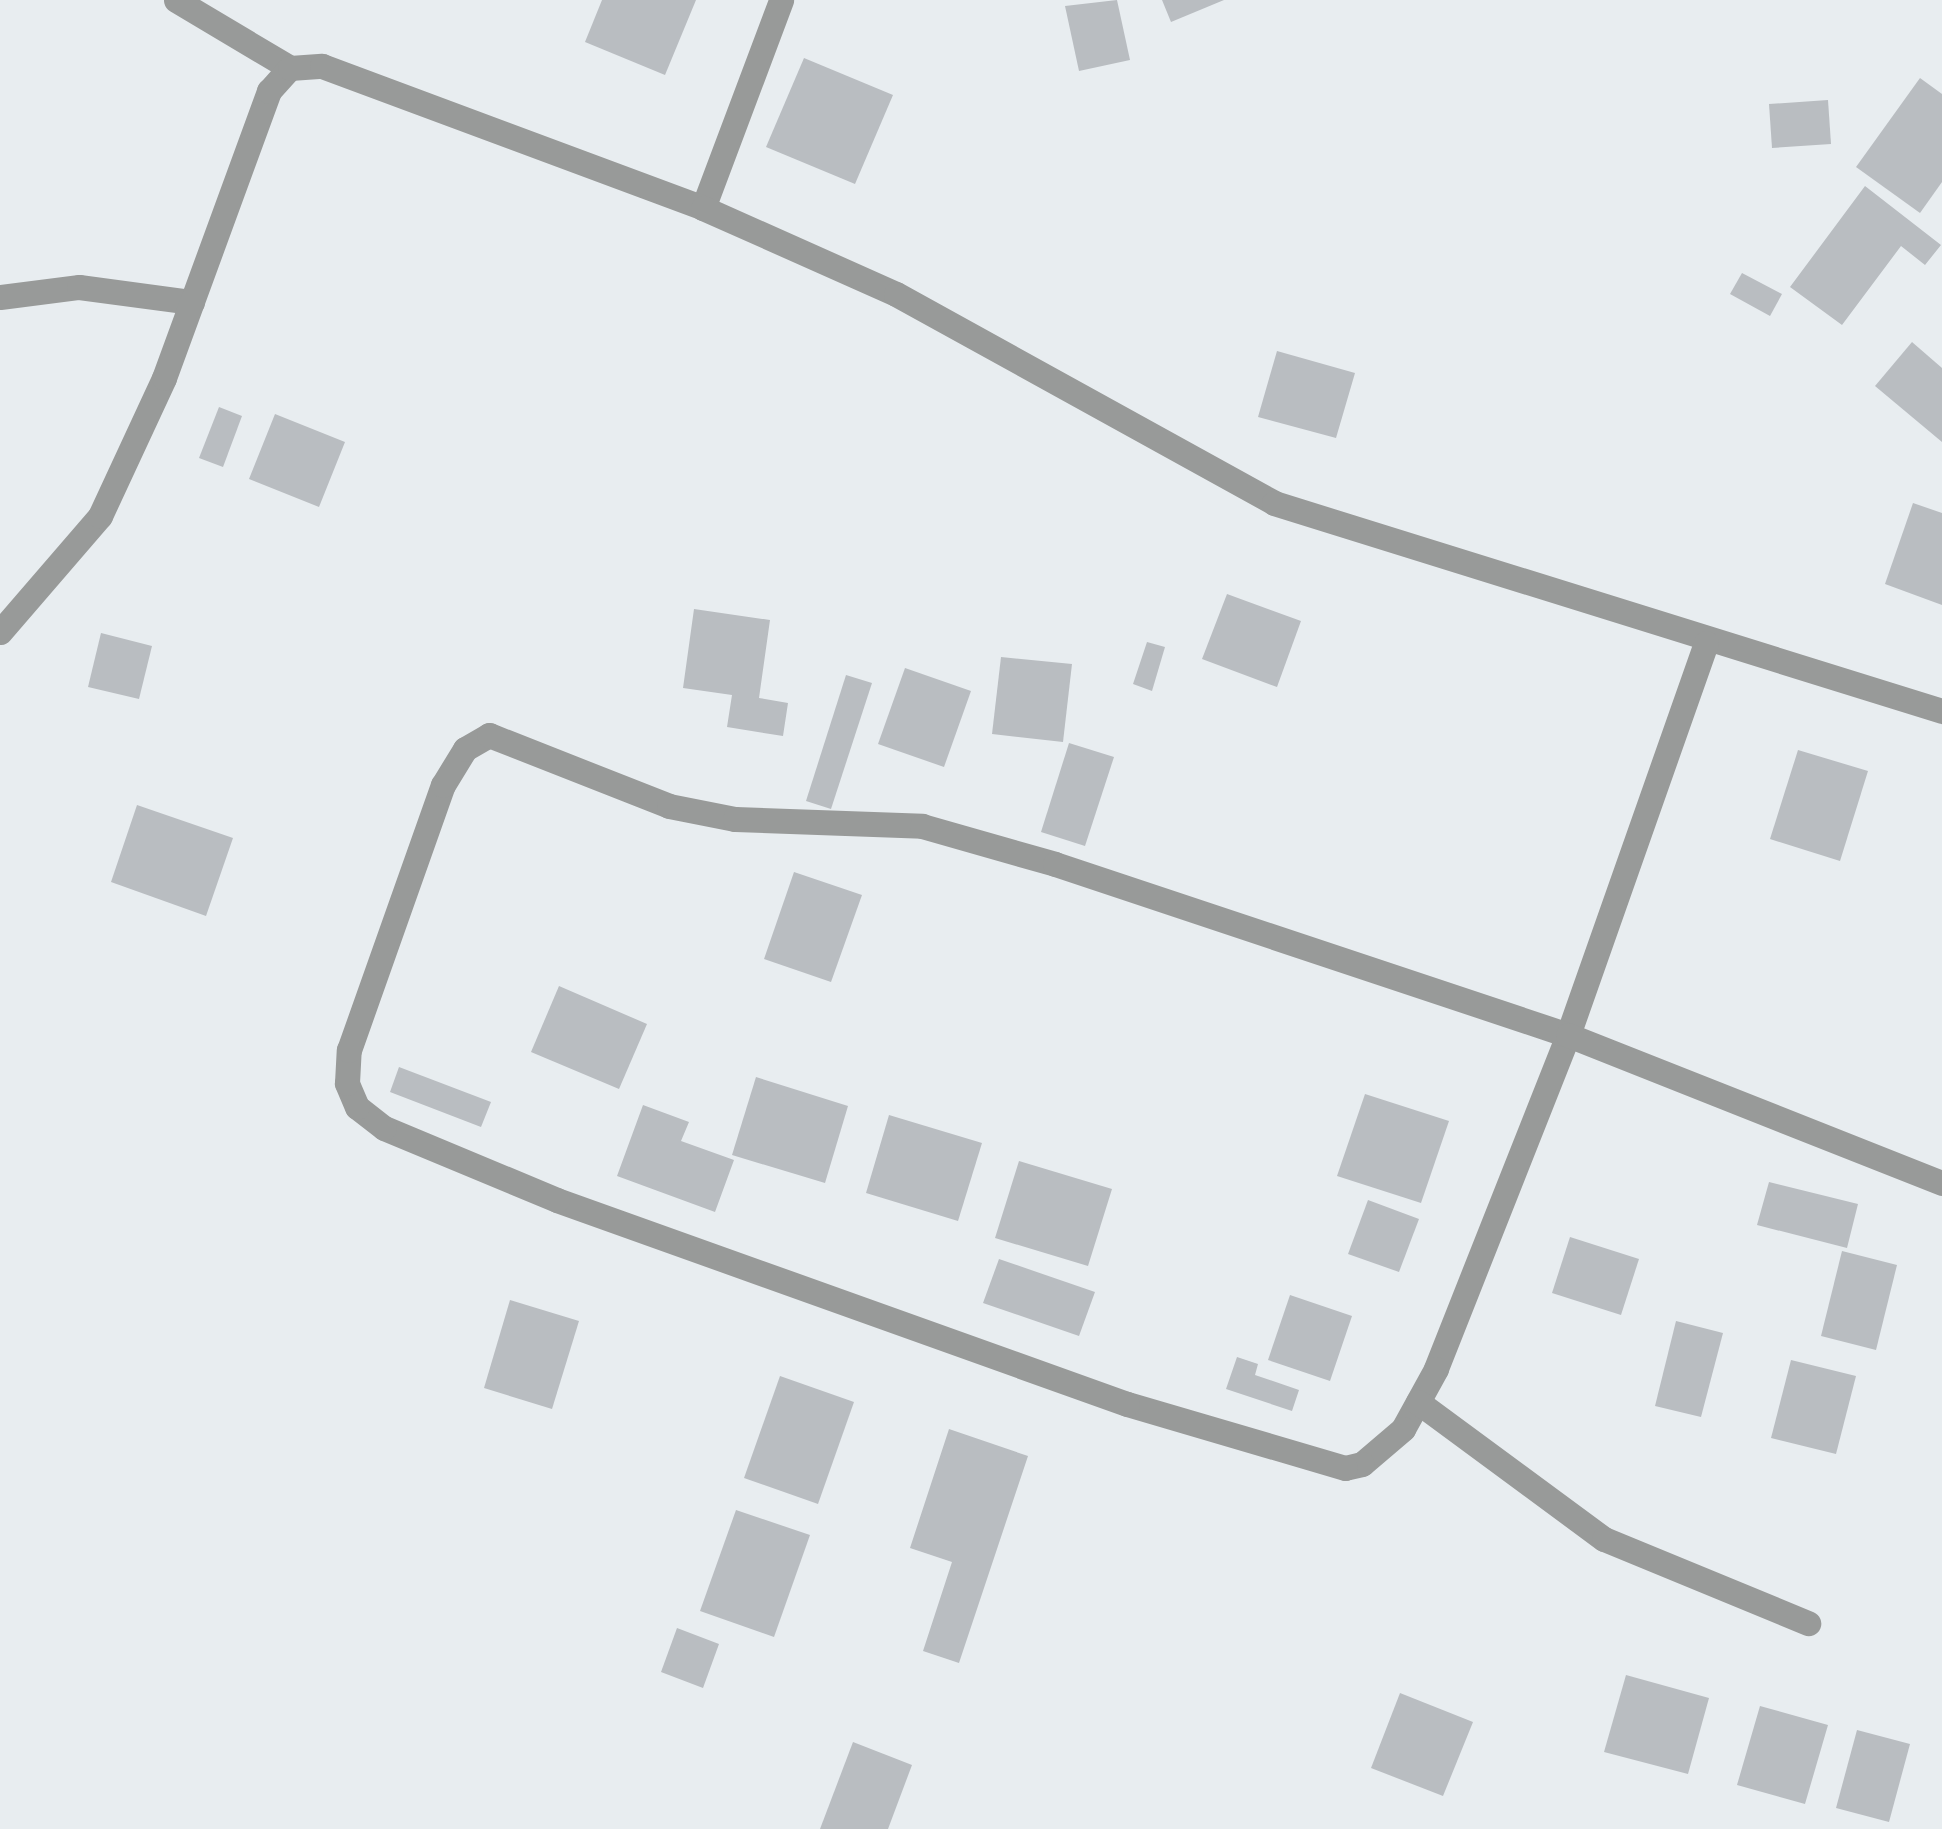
<!DOCTYPE html>
<style>
body{margin:0}
#map{position:relative;width:1942px;height:1829px;overflow:hidden;background:#e8edf0;font-family:"Titillium Web",sans-serif}
div>[style]{position:absolute}
[style*='--x']{left:calc(var(--x)*1px);top:calc(var(--y)*1px);width:calc(var(--w)*1px);rotate:calc(var(--a)*1deg)}
.building>*{inset:0;background:#b9bdc1}
.minor>*{height:25px;margin:-12.5px;padding:0 12.5px;transform-origin:12.5px;border-radius:12.5px;background:#989a99}
span{translate:-50% -50%;white-space:nowrap;text-align:center;line-height:1.15;-webkit-text-stroke:10px #e8edf0;paint-order:stroke}
</style>
<div id="map">
<div class="building">
<div style="clip-path:polygon(602px 0,696px 0,665px 75px,585px 42px)"></div>
<div style="clip-path:polygon(1117px 0,1130px 60px,1079px 71px,1065px 6px)"></div>
<div style="clip-path:polygon(1162px 0,1224px 0,1171px 22px)"></div>
<div style="clip-path:polygon(804px 58px,893px 95px,855px 184px,766px 147px)"></div>
<div style="clip-path:polygon(1920px 78px,1942px 94px,1942px 182px,1920px 213px,1856px 167px)"></div>
<div style="clip-path:polygon(1828px 100px,1831px 144px,1772px 148px,1769px 104px)"></div>
<div style="clip-path:polygon(1865px 186px,1941px 245px,1925px 265px,1901px 246px,1842px 325px,1790px 287px)"></div>
<div style="clip-path:polygon(1742px 273px,1782px 294px,1770px 316px,1730px 294px)"></div>
<div style="clip-path:polygon(1912px 342px,1942px 368px,1942px 442px,1875px 386px)"></div>
<div style="clip-path:polygon(1277px 351px,1355px 373px,1336px 438px,1258px 417px)"></div>
<div style="clip-path:polygon(219px 407px,242px 416px,223px 467px,199px 458px)"></div>
<div style="clip-path:polygon(275px 414px,345px 442px,319px 507px,249px 479px)"></div>
<div style="clip-path:polygon(1913px 503px,1942px 513px,1942px 605px,1885px 584px)"></div>
<div style="clip-path:polygon(1227px 594px,1301px 621px,1277px 687px,1202px 659px)"></div>
<div style="clip-path:polygon(694px 609px,770px 620px,759px 698px,788px 703px,783px 736px,727px 727px,732px 695px,683px 688px)"></div>
<div style="clip-path:polygon(101px 633px,152px 646px,139px 699px,88px 687px)"></div>
<div style="clip-path:polygon(1147px 642px,1165px 647px,1152px 691px,1133px 684px)"></div>
<div style="clip-path:polygon(1001px 657px,1072px 664px,1063px 742px,992px 734px)"></div>
<div style="clip-path:polygon(905px 668px,971px 691px,944px 767px,878px 744px)"></div>
<div style="clip-path:polygon(846px 675px,872px 683px,831px 809px,806px 801px)"></div>
<div style="clip-path:polygon(1069px 743px,1114px 757px,1085px 846px,1041px 832px)"></div>
<div style="clip-path:polygon(1798px 750px,1868px 771px,1840px 861px,1770px 839px)"></div>
<div style="clip-path:polygon(137px 805px,233px 838px,206px 916px,111px 882px)"></div>
<div style="clip-path:polygon(794px 872px,862px 895px,831px 982px,764px 959px)"></div>
<div style="clip-path:polygon(559px 986px,647px 1024px,619px 1089px,531px 1052px)"></div>
<div style="clip-path:polygon(399px 1067px,491px 1102px,481px 1127px,390px 1092px)"></div>
<div style="clip-path:polygon(756px 1077px,848px 1106px,825px 1183px,732px 1155px)"></div>
<div style="clip-path:polygon(1365px 1094px,1449px 1121px,1421px 1203px,1337px 1176px)"></div>
<div style="clip-path:polygon(643px 1105px,689px 1122px,681px 1141px,734px 1160px,715px 1212px,617px 1176px)"></div>
<div style="clip-path:polygon(889px 1115px,982px 1143px,958px 1221px,866px 1193px)"></div>
<div style="clip-path:polygon(1019px 1161px,1112px 1189px,1088px 1266px,995px 1238px)"></div>
<div style="clip-path:polygon(1769px 1182px,1858px 1204px,1847px 1248px,1757px 1225px)"></div>
<div style="clip-path:polygon(1368px 1200px,1419px 1219px,1399px 1272px,1348px 1254px)"></div>
<div style="clip-path:polygon(1570px 1237px,1639px 1259px,1621px 1315px,1552px 1293px)"></div>
<div style="clip-path:polygon(1842px 1251px,1897px 1265px,1876px 1350px,1821px 1336px)"></div>
<div style="clip-path:polygon(999px 1259px,1095px 1292px,1079px 1336px,983px 1303px)"></div>
<div style="clip-path:polygon(1290px 1295px,1352px 1316px,1330px 1381px,1268px 1360px)"></div>
<div style="clip-path:polygon(510px 1300px,579px 1321px,552px 1409px,484px 1388px)"></div>
<div style="clip-path:polygon(1676px 1321px,1723px 1333px,1701px 1417px,1655px 1406px)"></div>
<div style="clip-path:polygon(1237px 1357px,1258px 1364px,1255px 1375px,1299px 1390px,1292px 1411px,1226px 1389px)"></div>
<div style="clip-path:polygon(1791px 1360px,1856px 1376px,1836px 1454px,1771px 1438px)"></div>
<div style="clip-path:polygon(780px 1376px,854px 1402px,818px 1504px,744px 1478px)"></div>
<div style="clip-path:polygon(949px 1429px,1028px 1456px,959px 1663px,923px 1651px,952px 1562px,910px 1548px)"></div>
<div style="clip-path:polygon(736px 1510px,810px 1535px,774px 1637px,700px 1611px)"></div>
<div style="clip-path:polygon(677px 1628px,719px 1644px,703px 1688px,661px 1672px)"></div>
<div style="clip-path:polygon(1626px 1675px,1709px 1698px,1688px 1774px,1604px 1752px)"></div>
<div style="clip-path:polygon(1400px 1693px,1473px 1722px,1443px 1796px,1371px 1768px)"></div>
<div style="clip-path:polygon(1760px 1706px,1828px 1725px,1805px 1804px,1737px 1785px)"></div>
<div style="clip-path:polygon(1857px 1730px,1910px 1744px,1889px 1822px,1836px 1808px)"></div>
<div style="clip-path:polygon(853px 1742px,912px 1765px,888px 1829px,820px 1829px)"></div>
</div>
<div class="minor">
<div style="--x:176;--y:0;--w:133;--a:30.8"></div>
<div style="--x:703;--y:208;--w:222;--a:-69.4"></div>
<div style="--x:0;--y:297;--w:80;--a:-7.2"></div>
<div style="--x:79;--y:287;--w:114;--a:7.6"></div>
<div style="--x:0;--y:632;--w:153;--a:-49.2"></div>
<div style="--x:100;--y:516;--w:152;--a:-65.1"></div>
<div style="--x:164;--y:378;--w:306;--a:-69.9"></div>
<div style="--x:269;--y:91;--w:31;--a:-48"></div>
<div style="--x:290;--y:68;--w:32;--a:-4"></div>
<div style="--x:322;--y:66;--w:407;--a:20.4"></div>
<div style="--x:703;--y:208;--w:211;--a:24"></div>
<div style="--x:896;--y:294;--w:432;--a:28.9"></div>
<div style="--x:1274;--y:503;--w:700;--a:17.3"></div>
<div style="--x:1706;--y:643;--w:416;--a:109.4"></div>
<div style="--x:1568;--y:1035;--w:359;--a:111.6"></div>
<div style="--x:1436;--y:1369;--w:68;--a:118.8"></div>
<div style="--x:1403;--y:1429;--w:54;--a:139.5"></div>
<div style="--x:1362;--y:1464;--w:17;--a:167"></div>
<div style="--x:1345;--y:1468;--w:227;--a:-163.6"></div>
<div style="--x:1127;--y:1404;--w:605;--a:-160.31"></div>
<div style="--x:557;--y:1200;--w:187;--a:-157.4"></div>
<div style="--x:384;--y:1128;--w:34;--a:-142"></div>
<div style="--x:357;--y:1107;--w:26;--a:-113"></div>
<div style="--x:347;--y:1083;--w:33;--a:-87"></div>
<div style="--x:349;--y:1050;--w:281;--a:-70.5"></div>
<div style="--x:443;--y:785;--w:42;--a:-58.6"></div>
<div style="--x:465;--y:749;--w:28;--a:-30"></div>
<div style="--x:489;--y:735;--w:193;--a:21.5"></div>
<div style="--x:669;--y:806;--w:67;--a:11.1"></div>
<div style="--x:735;--y:819;--w:187;--a:2.1"></div>
<div style="--x:922;--y:826;--w:138;--a:15.9"></div>
<div style="--x:1055;--y:864;--w:541;--a:18.43"></div>
<div style="--x:1568;--y:1035;--w:402;--a:21.6"></div>
<div style="--x:1418;--y:1402;--w:231;--a:36.4"></div>
<div style="--x:1604;--y:1539;--w:221;--a:22.4"></div>
</div>
</div>
